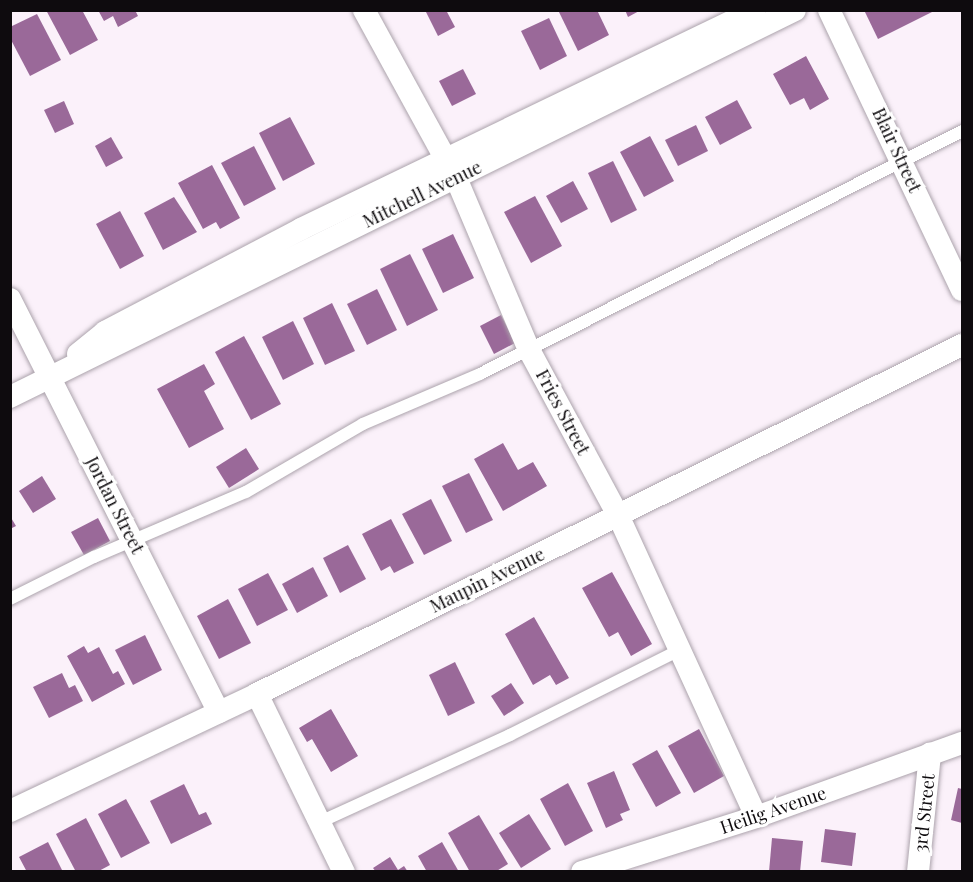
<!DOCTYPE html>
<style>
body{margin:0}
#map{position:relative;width:973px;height:882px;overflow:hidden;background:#fbf1fa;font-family:"Playfair Display",serif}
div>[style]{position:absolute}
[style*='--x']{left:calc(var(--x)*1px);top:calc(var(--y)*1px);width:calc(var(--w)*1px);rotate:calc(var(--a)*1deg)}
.building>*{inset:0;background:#9a6999}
.roads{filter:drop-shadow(0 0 2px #aca3ac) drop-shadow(0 0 2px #aca3ac)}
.service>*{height:12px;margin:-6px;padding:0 6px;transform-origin:6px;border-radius:6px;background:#fff}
.minor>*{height:22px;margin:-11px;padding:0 11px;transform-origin:11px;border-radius:11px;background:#fff}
span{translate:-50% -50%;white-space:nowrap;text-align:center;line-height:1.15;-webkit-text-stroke:6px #fff;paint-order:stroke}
.street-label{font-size:18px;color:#0e0b0e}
.frame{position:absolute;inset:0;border:12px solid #0e0b0e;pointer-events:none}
</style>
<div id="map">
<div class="building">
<div style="clip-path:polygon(46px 10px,82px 10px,98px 40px,70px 55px)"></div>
<div style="clip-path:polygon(98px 10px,135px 10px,138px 16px,118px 27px,113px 16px,104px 21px)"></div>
<div style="clip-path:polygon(425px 10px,446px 10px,455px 27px,438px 36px)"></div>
<div style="clip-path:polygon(558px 10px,597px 10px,609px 35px,578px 51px)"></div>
<div style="clip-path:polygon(625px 10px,641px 10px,628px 17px)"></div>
<div style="clip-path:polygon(864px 10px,936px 10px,878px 39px)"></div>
<div style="clip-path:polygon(37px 14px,61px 60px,30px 76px,10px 38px,10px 27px)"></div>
<div style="clip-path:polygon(549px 18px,567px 56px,540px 70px,521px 31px)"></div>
<div style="clip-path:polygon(806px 56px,829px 99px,810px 110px,804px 98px,790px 105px,773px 74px)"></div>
<div style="clip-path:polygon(463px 69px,476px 94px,452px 106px,439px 81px)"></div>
<div style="clip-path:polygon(737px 100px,752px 128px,720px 145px,705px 117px)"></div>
<div style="clip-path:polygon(64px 101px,74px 124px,55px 133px,44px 110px)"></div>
<div style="clip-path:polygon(290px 117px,315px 164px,283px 181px,259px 133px)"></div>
<div style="clip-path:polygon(696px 125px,708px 151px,678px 166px,665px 140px)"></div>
<div style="clip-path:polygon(650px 136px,674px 181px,644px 197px,620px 152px)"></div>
<div style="clip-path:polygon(111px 137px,123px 158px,106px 167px,95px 146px)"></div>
<div style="clip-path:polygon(254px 146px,276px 189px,244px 206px,221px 163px)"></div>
<div style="clip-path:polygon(613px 161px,637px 210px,611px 223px,588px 173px)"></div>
<div style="clip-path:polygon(212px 165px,240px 218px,220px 229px,216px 222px,203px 229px,178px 183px)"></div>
<div style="clip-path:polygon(573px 181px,588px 209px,561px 223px,546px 196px)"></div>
<div style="clip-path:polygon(535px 196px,562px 246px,531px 263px,504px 212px)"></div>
<div style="clip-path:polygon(174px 197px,197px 232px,163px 250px,144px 213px)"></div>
<div style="clip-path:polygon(120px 211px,144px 256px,120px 269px,96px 224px)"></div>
<div style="clip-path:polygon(453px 234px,474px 278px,443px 293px,422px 249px)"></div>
<div style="clip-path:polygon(410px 254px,438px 310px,407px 326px,380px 269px)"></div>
<div style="clip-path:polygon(377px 289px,397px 330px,367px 345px,347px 304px)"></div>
<div style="clip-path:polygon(332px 303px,355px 351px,325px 365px,303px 318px)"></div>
<div style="clip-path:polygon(501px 315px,515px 343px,494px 354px,480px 326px)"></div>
<div style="clip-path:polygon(293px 321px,314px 364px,283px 380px,262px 337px)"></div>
<div style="clip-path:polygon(244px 336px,281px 404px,251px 420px,215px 352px)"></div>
<div style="clip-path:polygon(204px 364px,215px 384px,204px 391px,224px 429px,189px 448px,157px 389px)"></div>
<div style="clip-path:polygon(503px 443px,518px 470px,533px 462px,547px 486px,503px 511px,474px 459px)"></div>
<div style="clip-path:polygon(246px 448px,259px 469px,229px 488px,216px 467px)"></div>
<div style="clip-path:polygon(469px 473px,493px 520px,466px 533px,442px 486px)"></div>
<div style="clip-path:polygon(42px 476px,56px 499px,33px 513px,19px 491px)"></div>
<div style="clip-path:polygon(431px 499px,452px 541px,424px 555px,402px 514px)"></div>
<div style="clip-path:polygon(10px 516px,16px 526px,10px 529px)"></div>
<div style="clip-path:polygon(98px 518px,110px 541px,84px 555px,71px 532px)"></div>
<div style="clip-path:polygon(391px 519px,414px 563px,394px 573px,390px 566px,381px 571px,362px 534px)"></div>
<div style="clip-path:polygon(348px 545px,366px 579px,340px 593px,323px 558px)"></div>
<div style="clip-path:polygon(313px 567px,328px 596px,297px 613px,282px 584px)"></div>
<div style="clip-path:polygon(612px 572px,652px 644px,631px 656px,618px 632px,609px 637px,582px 588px)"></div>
<div style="clip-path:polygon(268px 573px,288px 610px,257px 626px,238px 589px)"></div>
<div style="clip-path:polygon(228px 599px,251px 643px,219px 659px,197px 616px)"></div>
<div style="clip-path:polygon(534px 617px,569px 678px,556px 685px,550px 675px,533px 685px,505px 634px)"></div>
<div style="clip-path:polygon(145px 635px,162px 670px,133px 685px,115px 650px)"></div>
<div style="clip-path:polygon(84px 646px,88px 653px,99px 647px,113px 674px,118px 671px,125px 684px,92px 702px,67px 656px)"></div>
<div style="clip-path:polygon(455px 662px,475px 703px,448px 716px,429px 675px)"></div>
<div style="clip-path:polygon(62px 673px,69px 688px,75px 685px,83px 701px,49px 718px,33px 687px)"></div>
<div style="clip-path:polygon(511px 683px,524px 703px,504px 716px,491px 696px)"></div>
<div style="clip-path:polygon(331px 709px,358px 756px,331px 772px,312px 739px,307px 742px,299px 728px)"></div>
<div style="clip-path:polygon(699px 729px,724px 776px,694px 793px,668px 746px)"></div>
<div style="clip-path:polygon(657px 750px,681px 793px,656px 807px,632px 764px)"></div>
<div style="clip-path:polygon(614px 771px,630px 810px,620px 814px,623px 820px,606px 828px,587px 783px)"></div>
<div style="clip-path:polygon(568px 783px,593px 831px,565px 846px,540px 799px)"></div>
<div style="clip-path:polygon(184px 784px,199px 815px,206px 812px,212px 824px,171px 844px,150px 801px)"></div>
<div style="clip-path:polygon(958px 788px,962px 789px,962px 823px,951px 820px)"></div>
<div style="clip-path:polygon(126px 799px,150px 843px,121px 858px,98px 814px)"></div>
<div style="clip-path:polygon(529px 814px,551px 849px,521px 868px,499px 833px)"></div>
<div style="clip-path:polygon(479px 815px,508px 864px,495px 872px,470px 872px,448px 833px)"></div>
<div style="clip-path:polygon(86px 818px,110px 865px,97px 872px,76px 872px,56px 834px)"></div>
<div style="clip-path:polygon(825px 829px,856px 833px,852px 866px,821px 862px)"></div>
<div style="clip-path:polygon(772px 838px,803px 841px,800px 872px,769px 872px)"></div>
<div style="clip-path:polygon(48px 842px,63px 872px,27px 872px,19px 857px)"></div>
<div style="clip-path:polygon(442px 842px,459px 872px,427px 872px,418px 856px)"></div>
<div style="clip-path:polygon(390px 857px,398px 870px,404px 866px,408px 872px,376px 872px,373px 868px)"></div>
</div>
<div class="roads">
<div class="service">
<div style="--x:10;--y:599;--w:94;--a:-26.6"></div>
<div style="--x:94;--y:557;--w:165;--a:-23.2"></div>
<div style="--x:246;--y:492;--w:135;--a:-30.2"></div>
<div style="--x:363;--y:424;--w:127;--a:-23.1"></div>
<div style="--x:480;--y:374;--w:540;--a:-26.75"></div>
<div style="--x:320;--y:822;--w:209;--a:-24.6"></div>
<div style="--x:510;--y:735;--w:190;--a:-26.6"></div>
</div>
<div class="minor">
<div style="--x:364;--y:10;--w:192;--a:61.3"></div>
<div style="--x:456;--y:178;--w:185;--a:67"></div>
<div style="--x:528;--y:348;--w:190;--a:61.7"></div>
<div style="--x:618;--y:515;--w:332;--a:65.4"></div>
<div style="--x:829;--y:10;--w:310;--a:64.6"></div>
<div style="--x:10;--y:299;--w:463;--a:63.2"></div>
<div style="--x:78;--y:354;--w:35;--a:-39"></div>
<div style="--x:105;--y:332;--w:221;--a:-27.7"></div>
<div style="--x:301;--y:229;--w:504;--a:-25.75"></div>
<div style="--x:10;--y:397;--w:875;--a:-26.24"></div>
<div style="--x:257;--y:694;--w:198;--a:64"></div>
<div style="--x:10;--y:811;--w:273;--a:-25.3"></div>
<div style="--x:257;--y:694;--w:787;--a:-26.34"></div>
<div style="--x:582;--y:872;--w:182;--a:-17.5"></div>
<div style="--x:756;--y:817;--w:219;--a:-19.8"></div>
<div style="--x:918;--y:872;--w:119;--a:-84.2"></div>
</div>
</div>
<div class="street-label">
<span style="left:897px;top:150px;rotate:65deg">Blair Street</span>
<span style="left:422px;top:194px;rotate:-26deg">Mitchell Avenue</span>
<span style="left:563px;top:412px;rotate:62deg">Fries Street</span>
<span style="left:115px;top:505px;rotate:63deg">Jordan Street</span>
<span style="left:487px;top:580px;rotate:-26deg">Maupin Avenue</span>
<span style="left:773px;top:810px;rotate:-19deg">Heilig Avenue</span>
<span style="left:924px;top:813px;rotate:-84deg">3rd Street</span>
</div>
<div class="frame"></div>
</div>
